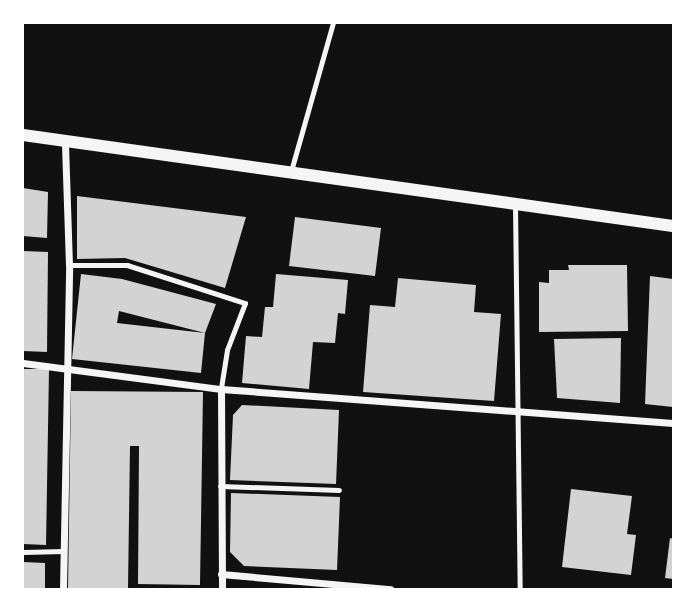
<!DOCTYPE html>
<style>
body{margin:0}
#map{position:relative;width:696px;height:612px;overflow:hidden;background:#111;font-family:Overpass,sans-serif}
div>[style]{position:absolute}
[style*='--x']{left:calc(var(--x)*1px);top:calc(var(--y)*1px);width:calc(var(--w)*1px);rotate:calc(var(--a)*1deg)}
.building>*{inset:0;background:#d3d3d3}
.service>*{height:5px;margin:-2.5px;padding:0 2.5px;transform-origin:2.5px;border-radius:2.5px;background:#f5f5f5}
.minor>*{height:7px;margin:-3.5px;padding:0 3.5px;transform-origin:3.5px;border-radius:3.5px;background:#f5f5f5}
.tertiary>*{height:12px;margin:-6px;padding:0 6px;transform-origin:6px;border-radius:6px;background:#f5f5f5}
span{translate:-50% -50%;white-space:nowrap;text-align:center;line-height:1.15;-webkit-text-stroke:5px #fff;paint-order:stroke}
.frame{position:absolute;inset:0;border:24px solid #fff;pointer-events:none}
</style>
<div id="map">
<div class="building">
<div style="clip-path:polygon(23px 188px,48px 192px,47px 238px,23px 236px)"></div>
<div style="clip-path:polygon(77px 196px,246px 217px,225px 288px,125px 258px,77px 259px)"></div>
<div style="clip-path:polygon(295px 217px,381px 228px,375px 276px,289px 266px)"></div>
<div style="clip-path:polygon(23px 251px,48px 252px,47px 352px,23px 351px)"></div>
<div style="clip-path:polygon(568px 265px,627px 265px,628px 331px,539px 332px,539px 282px,549px 283px,549px 270px,569px 270px)"></div>
<div style="clip-path:polygon(evenodd,81px 274px,122px 279px,216px 304px,205px 333px,201px 373px,72px 359px,81px 274px,119px 311px,205px 333px,117px 323px,119px 311px)"></div>
<div style="clip-path:polygon(276px 274px,348px 280px,345px 314px,338px 313px,335px 343px,313px 342px,309px 389px,242px 383px,246px 336px,262px 337px,265px 307px,273px 307px)"></div>
<div style="clip-path:polygon(650px 276px,673px 279px,673px 407px,645px 404px)"></div>
<div style="clip-path:polygon(398px 278px,476px 285px,474px 312px,501px 314px,494px 401px,363px 392px,370px 305px,395px 307px)"></div>
<div style="clip-path:polygon(621px 338px,620px 403px,557px 398px,554px 339px)"></div>
<div style="clip-path:polygon(23px 369px,49px 369px,46px 545px,23px 544px)"></div>
<div style="clip-path:polygon(71px 391px,203px 392px,200px 585px,138px 584px,139px 446px,130px 446px,128px 589px,68px 589px)"></div>
<div style="clip-path:polygon(242px 405px,339px 410px,336px 484px,230px 480px,233px 415px)"></div>
<div style="clip-path:polygon(571px 489px,632px 496px,627px 534px,636px 535px,631px 575px,562px 567px)"></div>
<div style="clip-path:polygon(231px 493px,340px 497px,337px 570px,244px 566px,230px 552px)"></div>
<div style="clip-path:polygon(670px 538px,673px 539px,673px 579px,665px 578px)"></div>
<div style="clip-path:polygon(23px 562px,45px 563px,45px 589px,23px 589px)"></div>
</div>
<div class="service">
<div style="--x:291;--y:171;--w:154;--a:-74.2"></div>
<div style="--x:515;--y:204;--w:385;--a:89.3"></div>
<div style="--x:69;--y:265;--w:58;--a:0"></div>
<div style="--x:127;--y:265;--w:124;--a:17.9"></div>
<div style="--x:245;--y:303;--w:50;--a:111"></div>
<div style="--x:227;--y:350;--w:39;--a:99"></div>
<div style="--x:220;--y:486;--w:119;--a:1.9"></div>
<div style="--x:23;--y:552;--w:41;--a:-1.4"></div>
</div>
<div class="minor">
<div style="--x:23;--y:363;--w:200;--a:7.5"></div>
<div style="--x:221;--y:389;--w:453;--a:4.3"></div>
<div style="--x:221;--y:389;--w:200;--a:89.7"></div>
<div style="--x:221;--y:574;--w:170;--a:5.1"></div>
<div style="--x:63;--y:589;--w:324;--a:-88.9"></div>
<div style="--x:69;--y:265;--w:123;--a:-91.9"></div>
</div>
<div class="tertiary">
<div style="--x:23;--y:135;--w:656;--a:7.97"></div>
</div>
<div class="frame"></div>
</div>
